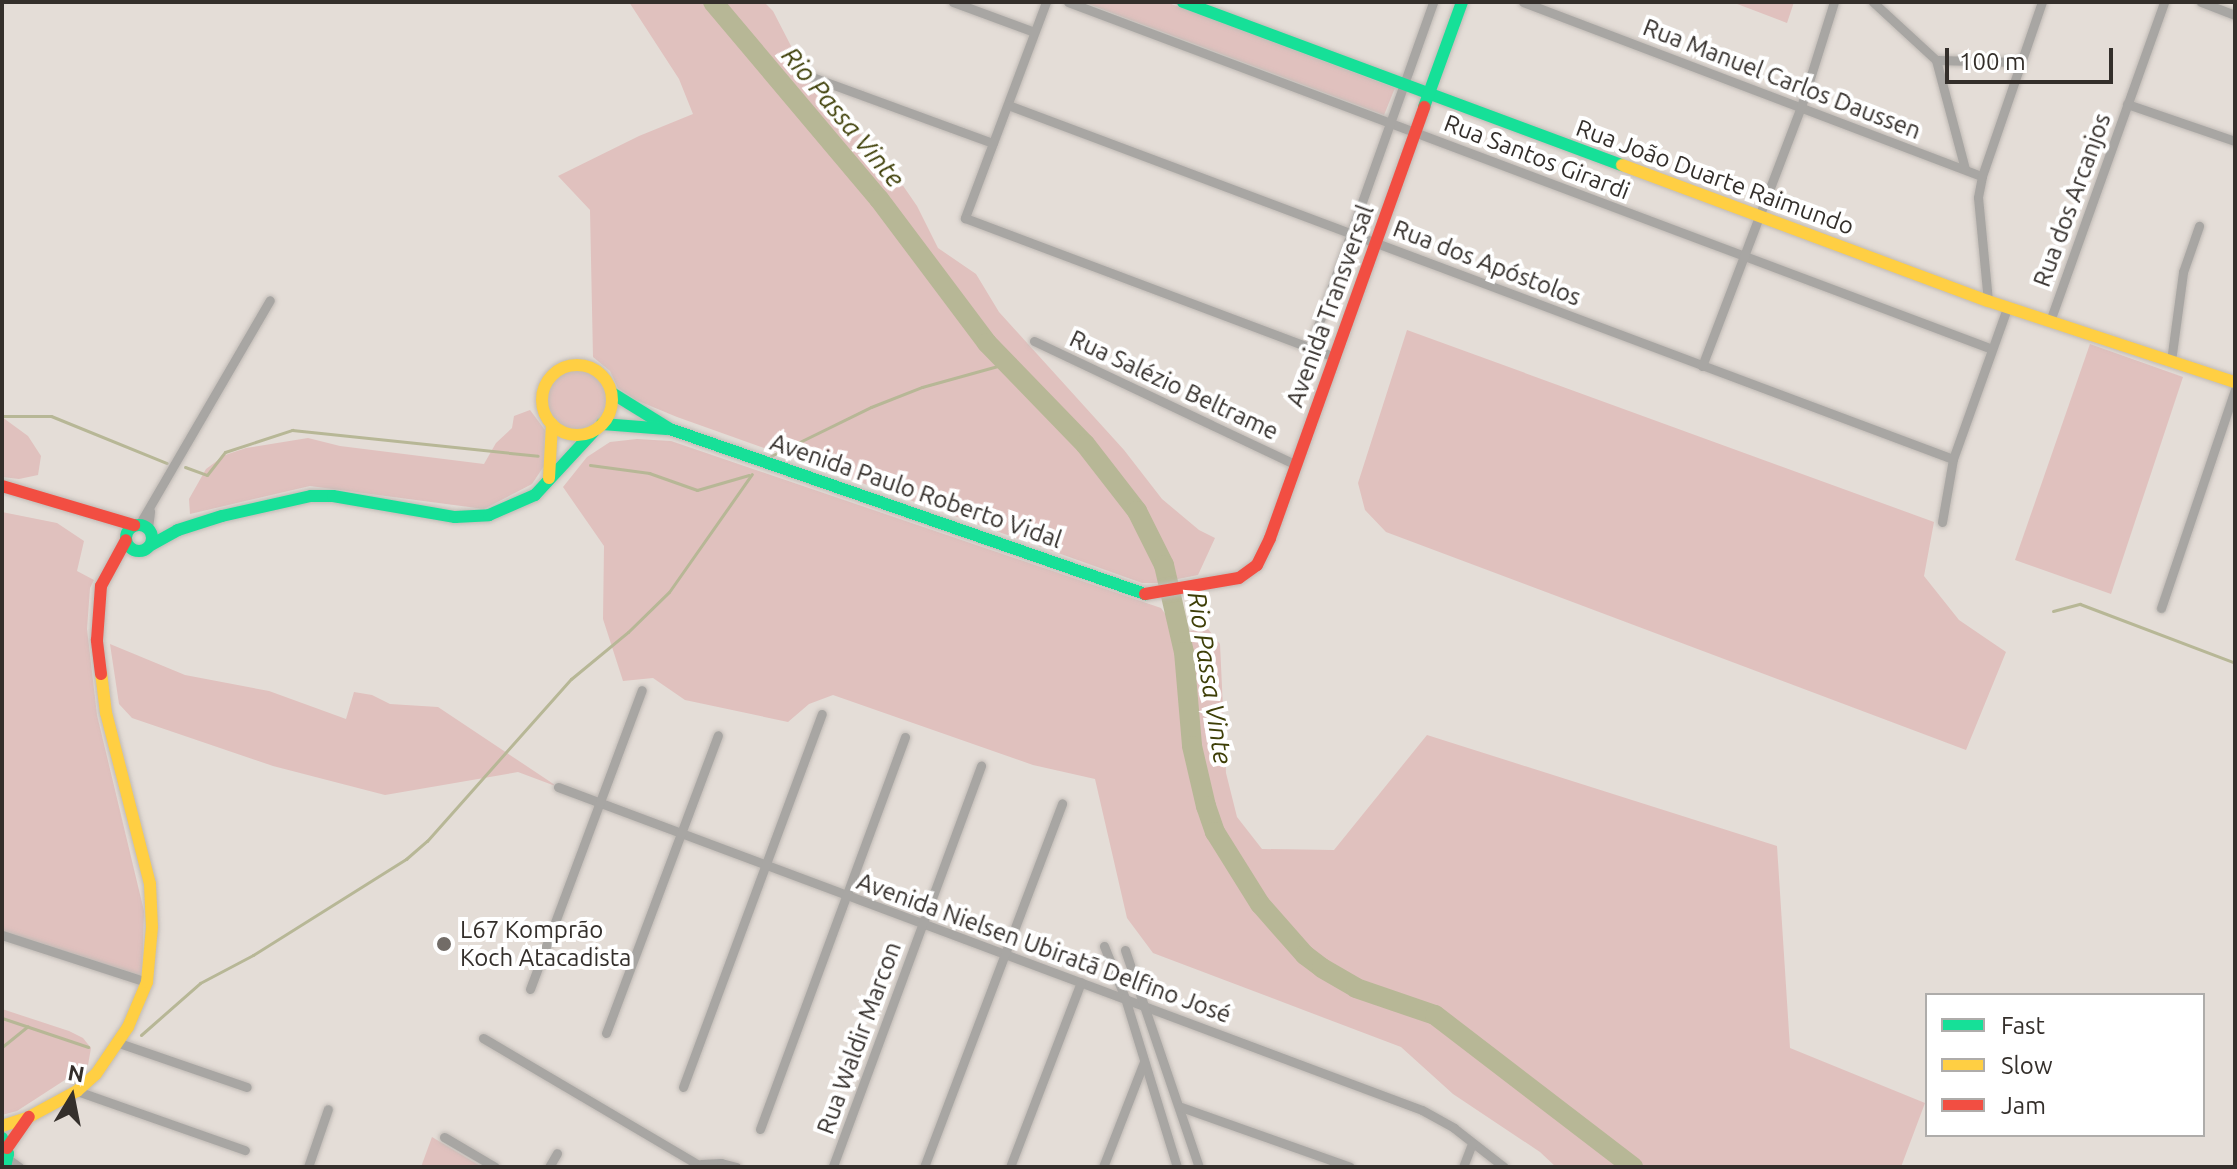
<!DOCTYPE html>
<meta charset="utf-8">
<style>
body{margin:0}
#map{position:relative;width:2237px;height:1169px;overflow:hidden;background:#e4ddd7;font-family:Ubuntu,sans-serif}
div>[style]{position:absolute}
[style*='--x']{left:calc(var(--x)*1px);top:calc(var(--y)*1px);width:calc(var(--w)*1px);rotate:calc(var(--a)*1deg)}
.green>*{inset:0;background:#e0c1be}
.round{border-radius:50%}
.stream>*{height:3px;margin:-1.5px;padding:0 1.5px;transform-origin:1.5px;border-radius:1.5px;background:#b7b796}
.river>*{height:20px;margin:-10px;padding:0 10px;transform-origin:10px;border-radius:10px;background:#b7b796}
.roads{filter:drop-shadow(0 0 2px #c0bab5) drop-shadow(0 0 2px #c0bab5)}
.street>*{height:9px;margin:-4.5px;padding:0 4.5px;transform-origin:4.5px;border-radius:4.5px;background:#a8a6a3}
.fast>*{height:12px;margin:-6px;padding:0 6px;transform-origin:6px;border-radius:6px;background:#16e098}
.fast>.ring{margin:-6px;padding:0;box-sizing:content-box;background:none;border:12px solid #16e098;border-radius:50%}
.slow>*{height:12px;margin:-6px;padding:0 6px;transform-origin:6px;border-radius:6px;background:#ffcf43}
.slow>.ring{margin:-6px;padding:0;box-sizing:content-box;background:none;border:12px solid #ffcf43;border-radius:50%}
.jam>*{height:12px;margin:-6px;padding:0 6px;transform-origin:6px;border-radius:6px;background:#f24e42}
.dots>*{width:22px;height:22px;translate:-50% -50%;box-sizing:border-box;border:4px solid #fff;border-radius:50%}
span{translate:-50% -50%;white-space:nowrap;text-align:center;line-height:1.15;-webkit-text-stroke:8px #fff;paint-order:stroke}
.street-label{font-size:24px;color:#342f2b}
.poi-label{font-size:24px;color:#342f2b}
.left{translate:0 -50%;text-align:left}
.water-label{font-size:26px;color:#3e3f07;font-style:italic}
.frame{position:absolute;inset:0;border:4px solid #342f2b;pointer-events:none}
.legend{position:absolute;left:1925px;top:993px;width:280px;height:144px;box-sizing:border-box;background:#fff;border:2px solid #aeacaa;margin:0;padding:10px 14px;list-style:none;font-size:24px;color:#342f2b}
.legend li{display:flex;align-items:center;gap:16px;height:40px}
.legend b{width:40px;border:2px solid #aeacaa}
.north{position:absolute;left:32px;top:1057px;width:80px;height:80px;-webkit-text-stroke:6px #fff;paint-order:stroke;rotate:10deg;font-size:22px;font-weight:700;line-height:32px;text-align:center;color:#342f2b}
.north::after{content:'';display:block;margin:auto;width:28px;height:36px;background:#342f2b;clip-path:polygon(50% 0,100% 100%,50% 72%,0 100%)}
.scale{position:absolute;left:1945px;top:48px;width:168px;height:36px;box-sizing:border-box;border:4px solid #342f2b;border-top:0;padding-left:10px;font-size:24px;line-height:28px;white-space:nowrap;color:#342f2b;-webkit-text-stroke:6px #fff;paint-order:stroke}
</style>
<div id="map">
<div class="green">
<div style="clip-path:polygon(629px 2px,764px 2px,773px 11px,807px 77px,886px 161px,917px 206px,938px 248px,976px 274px,999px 312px,1124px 450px,1162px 499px,1199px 530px,1215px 538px,1198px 575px,1158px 583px,1142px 583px,677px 417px,636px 400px,618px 388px,610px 371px,593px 357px,590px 210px,558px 176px,639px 136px,693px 114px,679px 79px)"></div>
<div style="clip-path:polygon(1083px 2px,1166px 2px,1395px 88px,1384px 115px)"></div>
<div style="clip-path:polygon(1732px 2px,1794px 2px,1787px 23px)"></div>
<div style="clip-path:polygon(1407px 330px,1934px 522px,1924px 576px,1959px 620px,2006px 652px,1966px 750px,1386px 532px,1365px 510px,1358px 483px)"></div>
<div style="clip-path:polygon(2090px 344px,2183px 377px,2111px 594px,2015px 560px)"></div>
<div class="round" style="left:547px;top:370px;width:60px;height:60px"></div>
<div style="clip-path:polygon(530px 410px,545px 430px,544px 466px,532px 484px,484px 509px,310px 486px,190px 514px,189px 499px,206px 469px,225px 455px,246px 448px,308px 438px,340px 446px,484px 464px,496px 443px,512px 428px,514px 416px)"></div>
<div style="clip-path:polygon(2px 417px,28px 436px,41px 456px,38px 475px,19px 479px,2px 477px)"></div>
<div style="clip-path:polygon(637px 439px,671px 441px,1161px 608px,1178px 632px,1208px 629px,1220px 644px,1226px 773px,1237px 817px,1262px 849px,1334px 850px,1427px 735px,1777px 846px,1790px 1048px,1925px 1103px,1901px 1167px,1556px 1167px,1540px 1152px,1453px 1094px,1401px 1047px,1153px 953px,1127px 918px,1095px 779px,1033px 765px,833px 695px,809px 704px,788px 722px,685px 700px,653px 678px,623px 681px,603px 619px,604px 546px,563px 487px,587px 457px,610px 442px)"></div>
<div style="clip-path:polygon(2px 512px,57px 523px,84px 541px,77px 571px,94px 580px,90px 588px,87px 629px,97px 715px,144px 911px,142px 976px,2px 931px)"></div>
<div style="clip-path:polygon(110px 644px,185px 675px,269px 691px,346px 719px,354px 692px,372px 695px,390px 704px,438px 707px,558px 787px,518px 772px,385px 795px,273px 766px,132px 718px,119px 704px)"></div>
<div style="clip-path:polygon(2px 1009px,69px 1031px,83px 1038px,91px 1048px,88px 1065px,17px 1111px,2px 1115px)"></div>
<div style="clip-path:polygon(432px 1137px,482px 1167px,421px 1167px)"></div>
</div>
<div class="stream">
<div style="--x:2;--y:416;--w:49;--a:0"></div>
<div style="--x:51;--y:416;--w:125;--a:22.1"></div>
<div style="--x:771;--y:456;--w:111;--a:-26.1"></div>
<div style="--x:871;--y:407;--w:55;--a:-21.4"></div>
<div style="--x:922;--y:387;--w:86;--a:-15.5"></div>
<div style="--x:590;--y:465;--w:60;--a:7.7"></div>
<div style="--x:649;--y:473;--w:51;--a:19.5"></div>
<div style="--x:697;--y:490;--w:54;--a:-16.1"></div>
<div style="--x:185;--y:467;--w:23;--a:20"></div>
<div style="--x:207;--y:475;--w:29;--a:-52"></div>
<div style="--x:225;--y:452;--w:71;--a:-18.2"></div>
<div style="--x:292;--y:430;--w:247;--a:6"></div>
<div style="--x:2053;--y:611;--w:28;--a:-15"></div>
<div style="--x:2080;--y:604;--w:166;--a:20.8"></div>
<div style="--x:2;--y:1018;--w:91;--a:18.6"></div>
<div style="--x:141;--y:1035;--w:79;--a:-41.4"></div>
<div style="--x:200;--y:983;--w:60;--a:-27.8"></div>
<div style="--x:253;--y:955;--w:181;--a:-32.1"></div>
<div style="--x:406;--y:859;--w:28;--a:-41"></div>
<div style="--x:427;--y:841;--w:217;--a:-48.4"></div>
<div style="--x:571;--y:679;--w:74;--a:-39.5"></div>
<div style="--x:628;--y:632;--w:57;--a:-44.3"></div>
<div style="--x:669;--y:592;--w:144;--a:-54.9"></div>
<div style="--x:2;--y:1047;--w:33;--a:-39"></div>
</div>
<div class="river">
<div style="--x:713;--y:2;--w:258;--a:49.9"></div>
<div style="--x:879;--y:199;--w:180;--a:53.1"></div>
<div style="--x:987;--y:343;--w:141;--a:45.9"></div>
<div style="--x:1085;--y:444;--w:85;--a:52.2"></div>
<div style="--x:1137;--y:511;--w:60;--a:63.4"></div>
<div style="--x:1164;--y:565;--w:89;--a:77.1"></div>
<div style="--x:1184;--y:652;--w:94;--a:85.1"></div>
<div style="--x:1192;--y:746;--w:62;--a:76.9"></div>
<div style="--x:1206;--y:806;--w:28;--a:71"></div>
<div style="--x:1215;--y:832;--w:85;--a:58"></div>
<div style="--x:1260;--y:904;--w:68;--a:48.6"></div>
<div style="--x:1305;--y:955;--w:21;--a:37"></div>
<div style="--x:1322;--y:968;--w:39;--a:30"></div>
<div style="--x:1356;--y:988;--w:83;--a:18.9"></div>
<div style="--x:1435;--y:1015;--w:250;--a:37.5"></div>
</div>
<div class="roads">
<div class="street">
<div style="--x:953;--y:2;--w:86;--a:20.3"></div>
<div style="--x:1046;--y:2;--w:231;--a:110.6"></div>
<div style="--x:965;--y:218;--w:395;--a:20.6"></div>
<div style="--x:1068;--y:2;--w:987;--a:20.58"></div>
<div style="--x:1523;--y:2;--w:491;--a:20.8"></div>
<div style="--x:1873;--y:2;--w:86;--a:42.6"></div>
<div style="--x:1936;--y:60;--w:113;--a:75.1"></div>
<div style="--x:2201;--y:2;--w:36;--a:21"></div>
<div style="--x:1936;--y:60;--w:84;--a:1.4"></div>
<div style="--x:804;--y:74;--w:201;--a:20.1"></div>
<div style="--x:2127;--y:104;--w:114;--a:18.9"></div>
<div style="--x:1008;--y:105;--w:1009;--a:20.54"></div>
<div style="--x:1988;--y:301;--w:104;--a:-95.5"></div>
<div style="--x:1978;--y:197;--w:21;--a:-79"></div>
<div style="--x:1982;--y:176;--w:184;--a:-71"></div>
<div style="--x:2050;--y:321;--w:339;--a:-70.3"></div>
<div style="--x:1034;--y:341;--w:290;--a:25.3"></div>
<div style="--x:1310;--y:348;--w:367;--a:-70.4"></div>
<div style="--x:2171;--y:361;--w:90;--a:-82.3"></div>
<div style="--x:2183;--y:272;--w:49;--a:-70.8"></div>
<div style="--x:1702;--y:366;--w:277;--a:-69.1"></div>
<div style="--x:1801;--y:107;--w:110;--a:-72.6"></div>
<div style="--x:1942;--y:522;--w:64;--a:-80.1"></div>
<div style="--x:1953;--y:459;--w:160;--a:-70.3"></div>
<div style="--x:139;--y:525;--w:260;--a:-59.8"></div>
<div style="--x:148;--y:528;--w:17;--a:-83"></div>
<div style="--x:2161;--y:608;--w:231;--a:-71.3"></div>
<div style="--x:558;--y:787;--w:922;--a:20.5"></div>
<div style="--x:1422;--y:1110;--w:37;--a:29"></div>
<div style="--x:1454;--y:1128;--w:63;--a:38"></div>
<div style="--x:2;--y:935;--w:152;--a:18"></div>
<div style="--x:1104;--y:946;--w:56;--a:68"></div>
<div style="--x:1125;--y:998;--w:177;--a:72.9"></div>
<div style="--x:1125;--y:950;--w:229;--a:71.2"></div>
<div style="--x:530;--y:989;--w:319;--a:-69.5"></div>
<div style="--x:606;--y:1033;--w:318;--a:-69.4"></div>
<div style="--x:483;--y:1038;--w:254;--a:30.5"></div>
<div style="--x:119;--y:1043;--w:135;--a:19"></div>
<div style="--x:683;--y:1087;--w:398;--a:-69.6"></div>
<div style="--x:77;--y:1091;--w:178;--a:19.4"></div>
<div style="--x:1181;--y:1107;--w:179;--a:19.5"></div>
<div style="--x:760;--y:1129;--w:418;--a:-69.7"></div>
<div style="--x:444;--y:1137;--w:59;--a:30.5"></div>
<div style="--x:8;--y:1159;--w:14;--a:36"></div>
<div style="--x:701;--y:1164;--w:20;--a:-3"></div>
<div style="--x:721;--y:1163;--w:16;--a:15"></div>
<div style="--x:833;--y:1166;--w:427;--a:-69.7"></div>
<div style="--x:308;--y:1167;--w:61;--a:-71"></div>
<div style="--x:549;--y:1167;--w:16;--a:-60"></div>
<div style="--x:924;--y:1167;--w:389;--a:-69.2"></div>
<div style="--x:1010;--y:1167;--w:198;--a:-69"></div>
<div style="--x:1103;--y:1167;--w:113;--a:-68.7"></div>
<div style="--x:1463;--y:1167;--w:25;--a:-69"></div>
</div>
<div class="fast">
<div style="--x:1183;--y:2;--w:468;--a:20.4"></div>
<div style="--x:1424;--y:107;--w:112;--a:-70.1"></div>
<div style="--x:612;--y:393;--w:68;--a:31.8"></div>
<div style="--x:670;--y:429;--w:503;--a:19.16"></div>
<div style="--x:602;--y:424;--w:65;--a:4.4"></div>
<div class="ring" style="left:126px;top:525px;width:14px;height:14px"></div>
<div style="--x:151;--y:545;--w:31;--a:-29"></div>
<div style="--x:178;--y:530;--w:46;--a:-17.7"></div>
<div style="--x:222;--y:516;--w:91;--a:-12.7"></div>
<div style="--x:311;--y:496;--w:22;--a:0"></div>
<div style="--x:333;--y:496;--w:124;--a:9.8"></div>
<div style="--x:455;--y:517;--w:34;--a:-3"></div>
<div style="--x:489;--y:515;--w:50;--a:-23.5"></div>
<div style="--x:535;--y:495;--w:87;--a:-47.3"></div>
<div style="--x:2;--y:1138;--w:17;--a:69"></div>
<div style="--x:8;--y:1154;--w:13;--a:103"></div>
</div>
<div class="slow">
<div style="--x:1622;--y:165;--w:390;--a:20.4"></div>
<div style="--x:1988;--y:301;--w:260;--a:18.2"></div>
<div class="ring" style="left:542px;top:365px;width:58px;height:58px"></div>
<div style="--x:549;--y:478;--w:54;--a:-86.8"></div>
<div style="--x:2;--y:1126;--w:28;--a:-18"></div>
<div style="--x:29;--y:1117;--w:55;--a:-28.4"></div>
<div style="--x:77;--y:1091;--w:25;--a:-42"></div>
<div style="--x:96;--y:1074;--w:57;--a:-55.8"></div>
<div style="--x:128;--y:1027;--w:49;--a:-67.1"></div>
<div style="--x:147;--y:982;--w:55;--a:-84.8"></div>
<div style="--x:152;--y:927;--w:43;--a:-92.7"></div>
<div style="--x:150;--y:884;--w:177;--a:-104.4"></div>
<div style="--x:106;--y:713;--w:39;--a:-97"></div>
</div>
<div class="jam">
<div style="--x:2;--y:486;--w:138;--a:16.5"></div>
<div style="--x:1145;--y:594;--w:95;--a:-9.7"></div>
<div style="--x:1239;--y:578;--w:22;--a:-36"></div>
<div style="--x:1257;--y:565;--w:30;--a:-64"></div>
<div style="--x:1270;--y:538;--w:458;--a:-70.3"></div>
<div style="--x:101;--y:674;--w:34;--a:-97"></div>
<div style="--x:97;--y:640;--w:54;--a:-85.8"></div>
<div style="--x:101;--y:586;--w:52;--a:-61.5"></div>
<div style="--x:7;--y:1148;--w:38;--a:-55"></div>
</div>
</div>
<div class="dots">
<div style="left:444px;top:944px;background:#726c67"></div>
</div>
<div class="street-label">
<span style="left:1782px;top:79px;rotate:21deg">Rua Manuel Carlos Daussen</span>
<span style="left:1537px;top:157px;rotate:21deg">Rua Santos Girardi</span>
<span style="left:1715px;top:177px;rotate:20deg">Rua João Duarte Raimundo</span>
<span style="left:2072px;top:200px;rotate:-70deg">Rua dos Arcanjos</span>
<span style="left:1487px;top:263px;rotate:21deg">Rua dos Apóstolos</span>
<span style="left:1330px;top:306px;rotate:-70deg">Avenida Transversal</span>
<span style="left:1174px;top:385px;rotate:25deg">Rua Salézio Beltrame</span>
<span style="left:916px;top:491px;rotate:19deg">Avenida Paulo Roberto Vidal</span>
<span style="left:1044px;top:948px;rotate:20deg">Avenida Nielsen Ubiratã Delfino José</span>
<span style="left:859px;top:1038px;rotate:-70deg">Rua Waldir Marcon</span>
</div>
<div class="poi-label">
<span class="left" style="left:460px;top:944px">L67 Komprão<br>Koch Atacadista</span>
</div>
<div class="water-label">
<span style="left:843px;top:117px;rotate:50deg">Rio Passa Vinte</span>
<span style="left:1210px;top:678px;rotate:81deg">Rio Passa Vinte</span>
</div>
<div class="frame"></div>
<ul class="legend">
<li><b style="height:10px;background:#16e098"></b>Fast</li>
<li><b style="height:10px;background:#ffcf43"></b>Slow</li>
<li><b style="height:10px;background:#f24e42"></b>Jam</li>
</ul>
<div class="north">N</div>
<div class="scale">100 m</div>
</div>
